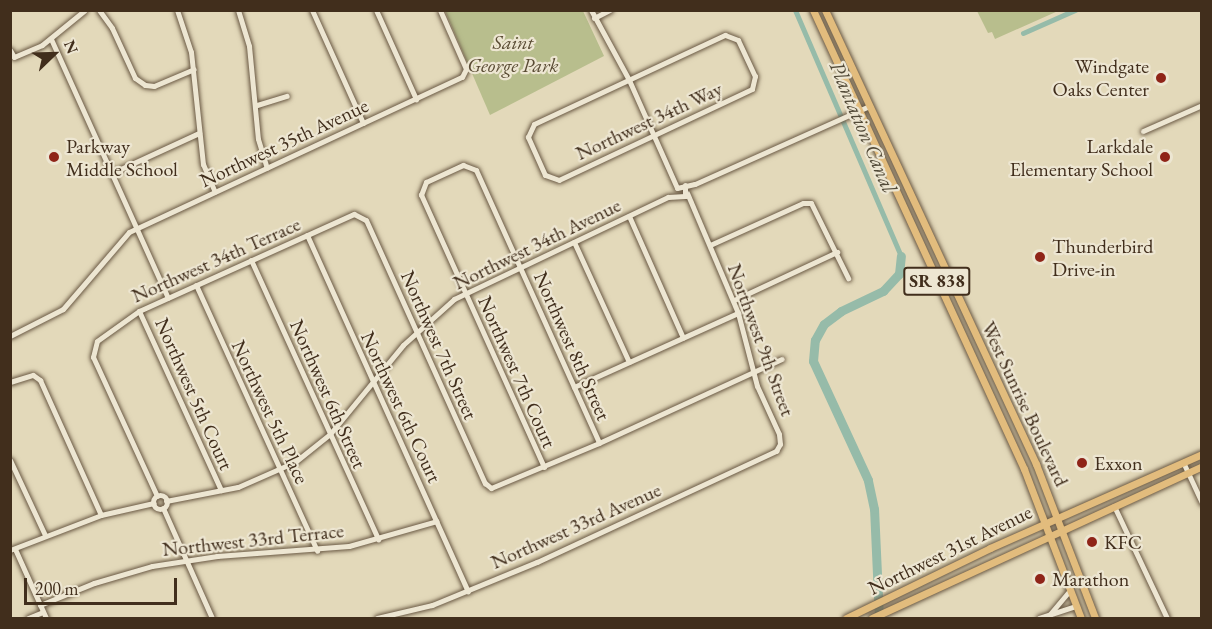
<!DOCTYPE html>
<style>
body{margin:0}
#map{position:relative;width:1212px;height:629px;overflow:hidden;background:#e3d9ba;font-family:"EB Garamond",serif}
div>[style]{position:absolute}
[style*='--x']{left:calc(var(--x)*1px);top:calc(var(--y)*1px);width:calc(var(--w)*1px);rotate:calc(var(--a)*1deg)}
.green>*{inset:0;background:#b8be8d}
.canal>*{height:5px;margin:-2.5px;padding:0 2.5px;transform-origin:2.5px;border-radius:2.5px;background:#96bba9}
.river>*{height:9px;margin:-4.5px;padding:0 4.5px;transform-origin:4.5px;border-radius:4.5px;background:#96bba9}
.roads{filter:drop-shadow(0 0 2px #6a5944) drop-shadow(0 0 2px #6a5944)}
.minor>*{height:5px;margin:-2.5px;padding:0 2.5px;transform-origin:2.5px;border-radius:2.5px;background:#ede6d2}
.minor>.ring{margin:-2.5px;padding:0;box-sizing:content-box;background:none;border:5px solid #ede6d2;border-radius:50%}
.major>*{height:7px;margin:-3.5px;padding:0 3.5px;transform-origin:3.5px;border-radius:3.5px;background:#e2bc7d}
.dots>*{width:16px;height:16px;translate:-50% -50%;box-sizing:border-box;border:3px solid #ede6d2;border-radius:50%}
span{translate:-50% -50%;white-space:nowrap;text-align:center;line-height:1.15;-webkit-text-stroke:4.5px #ede6d2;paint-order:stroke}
.shield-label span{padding:2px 4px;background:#ede6d2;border:2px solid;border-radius:4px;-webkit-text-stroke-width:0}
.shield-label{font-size:18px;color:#412e1c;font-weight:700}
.park-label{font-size:20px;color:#594b33;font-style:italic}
.poi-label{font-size:20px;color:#412e1c}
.right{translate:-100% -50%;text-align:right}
.left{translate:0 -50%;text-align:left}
.street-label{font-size:20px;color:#412e1c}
.water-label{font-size:21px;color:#524a38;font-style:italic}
.frame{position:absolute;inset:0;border:12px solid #412e1c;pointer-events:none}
.north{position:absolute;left:24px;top:24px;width:60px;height:60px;-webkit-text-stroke:4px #ede6d2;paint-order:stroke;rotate:67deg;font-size:16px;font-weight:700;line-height:24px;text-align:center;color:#412e1c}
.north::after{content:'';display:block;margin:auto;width:21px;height:27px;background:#412e1c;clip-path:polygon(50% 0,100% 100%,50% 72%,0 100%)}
.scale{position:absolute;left:24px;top:578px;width:153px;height:27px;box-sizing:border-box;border:3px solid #412e1c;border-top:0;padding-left:8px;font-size:18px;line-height:21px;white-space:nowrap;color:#412e1c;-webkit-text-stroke:4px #ede6d2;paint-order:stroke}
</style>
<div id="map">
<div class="green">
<div style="clip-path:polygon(445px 11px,583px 11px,604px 56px,490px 115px)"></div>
<div style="clip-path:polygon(977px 11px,1058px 11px,995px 39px,992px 32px,988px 33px)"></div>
</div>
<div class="canal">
<div style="--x:795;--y:10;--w:268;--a:66.7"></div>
<div style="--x:1023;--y:33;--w:57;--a:-23.9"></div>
</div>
<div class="river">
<div style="--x:879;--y:618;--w:109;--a:-92.6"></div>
<div style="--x:874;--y:509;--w:30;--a:-102"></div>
<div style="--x:868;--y:480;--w:131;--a:-114.8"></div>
<div style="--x:813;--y:361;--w:21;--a:-85"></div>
<div style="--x:815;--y:340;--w:18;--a:-61"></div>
<div style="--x:824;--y:324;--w:21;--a:-37"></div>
<div style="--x:841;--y:311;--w:47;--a:-25.5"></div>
<div style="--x:883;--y:291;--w:23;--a:-47"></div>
<div style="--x:899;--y:274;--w:18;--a:-84"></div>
</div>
<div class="roads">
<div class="minor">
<div style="--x:99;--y:10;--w:22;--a:54"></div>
<div style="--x:112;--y:28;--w:55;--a:65.3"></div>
<div style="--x:135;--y:78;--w:12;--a:35"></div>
<div style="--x:145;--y:85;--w:9;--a:6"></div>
<div style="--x:154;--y:86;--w:43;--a:-23"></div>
<div style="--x:177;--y:10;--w:44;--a:71.6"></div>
<div style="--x:191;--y:52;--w:113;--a:83.9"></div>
<div style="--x:203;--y:164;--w:30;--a:67"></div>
<div style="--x:238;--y:10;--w:38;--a:73"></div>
<div style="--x:249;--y:46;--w:93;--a:84.5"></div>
<div style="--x:258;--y:139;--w:30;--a:73"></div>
<div style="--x:312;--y:10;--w:124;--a:65.7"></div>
<div style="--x:376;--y:10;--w:98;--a:65.8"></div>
<div style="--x:591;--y:10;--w:80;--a:61.5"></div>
<div style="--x:629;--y:80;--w:118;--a:66"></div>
<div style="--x:594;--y:18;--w:18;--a:-27"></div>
<div style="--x:725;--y:35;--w:14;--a:21"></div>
<div style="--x:738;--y:40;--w:40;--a:65"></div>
<div style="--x:755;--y:76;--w:13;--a:103"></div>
<div style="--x:752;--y:89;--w:213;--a:154.8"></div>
<div style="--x:559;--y:180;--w:15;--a:-160"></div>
<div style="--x:545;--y:175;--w:42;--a:-114.1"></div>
<div style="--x:528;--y:137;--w:14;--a:-65"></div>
<div style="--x:534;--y:124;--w:211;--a:-25"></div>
<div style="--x:51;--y:39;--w:284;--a:65.7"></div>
<div style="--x:10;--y:50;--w:8;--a:60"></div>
<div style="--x:14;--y:57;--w:30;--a:-23"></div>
<div style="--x:42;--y:45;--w:55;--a:-39.1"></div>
<div style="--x:257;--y:105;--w:31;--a:-17"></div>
<div style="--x:1143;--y:131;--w:64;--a:-23.8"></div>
<div style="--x:112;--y:173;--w:96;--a:-24.7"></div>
<div style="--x:677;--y:188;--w:18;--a:-13"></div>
<div style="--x:695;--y:184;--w:191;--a:-24.1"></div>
<div style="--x:629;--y:216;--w:133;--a:66.1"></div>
<div style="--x:307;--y:235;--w:391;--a:65.7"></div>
<div style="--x:574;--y:242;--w:132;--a:65.4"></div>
<div style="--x:710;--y:245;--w:102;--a:-24.3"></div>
<div style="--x:803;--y:203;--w:8;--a:0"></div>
<div style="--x:811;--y:203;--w:84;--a:63.7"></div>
<div style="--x:251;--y:260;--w:307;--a:65.5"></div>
<div style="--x:196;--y:285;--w:292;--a:65.5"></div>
<div style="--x:734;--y:300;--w:114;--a:-25"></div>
<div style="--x:139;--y:311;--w:197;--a:65.4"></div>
<div style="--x:10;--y:336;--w:59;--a:-27"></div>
<div style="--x:63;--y:309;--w:101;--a:-49.4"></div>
<div style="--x:129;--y:232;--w:367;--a:-25"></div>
<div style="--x:462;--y:77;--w:9;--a:-63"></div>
<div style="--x:466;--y:69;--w:64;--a:-113.8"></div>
<div style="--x:10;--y:382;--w:24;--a:-17"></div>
<div style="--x:33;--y:375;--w:9;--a:36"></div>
<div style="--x:40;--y:380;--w:148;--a:65.7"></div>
<div style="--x:574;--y:387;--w:180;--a:-24.3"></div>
<div style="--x:10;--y:460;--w:83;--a:65"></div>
<div style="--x:1183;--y:462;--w:45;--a:65.1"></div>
<div style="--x:544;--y:467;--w:299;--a:-114.3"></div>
<div style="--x:421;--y:195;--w:14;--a:-69"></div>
<div style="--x:426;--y:182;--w:41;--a:-24.7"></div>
<div style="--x:463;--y:165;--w:14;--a:21"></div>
<div style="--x:476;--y:170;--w:299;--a:65.7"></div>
<div class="ring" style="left:153px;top:495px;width:9px;height:9px"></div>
<div style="--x:157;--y:496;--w:153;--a:-114.7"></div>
<div style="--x:93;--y:357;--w:16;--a:-76"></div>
<div style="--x:97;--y:341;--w:52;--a:-35.5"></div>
<div style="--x:139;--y:311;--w:236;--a:-24.3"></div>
<div style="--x:354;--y:214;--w:13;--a:27"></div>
<div style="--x:366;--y:220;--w:289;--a:65.7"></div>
<div style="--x:485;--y:483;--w:8;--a:40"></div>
<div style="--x:491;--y:488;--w:117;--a:-22.6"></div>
<div style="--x:599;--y:443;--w:201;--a:-24.7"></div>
<div style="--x:166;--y:501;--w:73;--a:-11"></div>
<div style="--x:238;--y:487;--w:62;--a:-23.7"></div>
<div style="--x:295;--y:462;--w:45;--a:-38.7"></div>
<div style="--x:330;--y:434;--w:115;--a:-50.6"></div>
<div style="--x:403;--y:345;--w:69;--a:-42"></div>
<div style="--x:454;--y:299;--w:237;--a:-25.5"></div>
<div style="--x:668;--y:197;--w:17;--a:-3"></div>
<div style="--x:685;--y:196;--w:11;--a:-90"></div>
<div style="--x:1114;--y:506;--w:124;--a:64.7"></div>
<div style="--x:163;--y:508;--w:120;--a:66"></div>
<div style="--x:15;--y:549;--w:76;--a:65.8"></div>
<div style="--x:10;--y:550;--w:97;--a:-21"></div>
<div style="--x:101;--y:515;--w:54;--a:-12.8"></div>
<div style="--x:40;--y:605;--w:58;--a:-22.2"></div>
<div style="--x:94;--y:583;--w:60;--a:-16.3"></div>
<div style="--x:152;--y:566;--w:66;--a:-8.7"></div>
<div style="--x:217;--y:556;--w:132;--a:-4.3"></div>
<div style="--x:349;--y:546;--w:91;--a:-15.9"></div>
<div style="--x:1050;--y:614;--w:31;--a:-50"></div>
<div style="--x:28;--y:618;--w:16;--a:-22"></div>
<div style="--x:377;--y:618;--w:57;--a:-13.3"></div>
<div style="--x:432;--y:605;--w:113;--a:-22.3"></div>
<div style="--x:537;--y:562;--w:264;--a:-24.9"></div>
<div style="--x:776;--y:451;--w:8;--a:-60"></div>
<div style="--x:780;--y:444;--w:10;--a:-96"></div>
<div style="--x:779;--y:434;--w:53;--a:-114.6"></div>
<div style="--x:757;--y:386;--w:75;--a:-104.6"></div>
<div style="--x:738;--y:313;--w:130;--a:-113"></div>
<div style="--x:1039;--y:618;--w:39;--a:-18"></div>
</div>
<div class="major">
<div style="--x:813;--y:10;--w:505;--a:65.31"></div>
<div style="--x:1024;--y:469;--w:160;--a:69.1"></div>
<div style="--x:825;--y:10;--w:501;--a:65.07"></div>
<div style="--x:1036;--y:464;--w:165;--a:69"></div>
<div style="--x:846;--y:618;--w:160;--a:-25.9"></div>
<div style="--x:990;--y:548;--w:232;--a:-23.9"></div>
<div style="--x:872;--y:618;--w:363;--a:-24.7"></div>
</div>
</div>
<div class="dots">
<div style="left:1161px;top:78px;background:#8f2418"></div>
<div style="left:54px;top:157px;background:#8f2418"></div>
<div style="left:1165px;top:157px;background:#8f2418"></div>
<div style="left:1040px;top:257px;background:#8f2418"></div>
<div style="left:1082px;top:463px;background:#8f2418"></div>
<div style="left:1092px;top:542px;background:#8f2418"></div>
<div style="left:1040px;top:579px;background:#8f2418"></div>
</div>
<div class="shield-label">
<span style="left:937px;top:281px">SR 838</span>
</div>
<div class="park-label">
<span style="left:513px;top:54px">Saint<br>George Park</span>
</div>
<div class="poi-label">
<span class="right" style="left:1149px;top:78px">Windgate<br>Oaks Center</span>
<span class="left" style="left:66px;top:158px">Parkway<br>Middle School</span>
<span class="right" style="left:1153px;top:158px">Larkdale<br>Elementary School</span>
<span class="left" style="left:1052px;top:258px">Thunderbird<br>Drive-in</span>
<span class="left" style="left:1094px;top:463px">Exxon</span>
<span class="left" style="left:1104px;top:542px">KFC</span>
<span class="left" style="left:1052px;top:579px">Marathon</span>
</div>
<div class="street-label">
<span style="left:649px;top:121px;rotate:-25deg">Northwest 34th Way</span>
<span style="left:284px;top:143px;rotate:-25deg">Northwest 35th Avenue</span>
<span style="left:537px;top:244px;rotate:-26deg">Northwest 34th Avenue</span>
<span style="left:216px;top:260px;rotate:-24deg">Northwest 34th Terrace</span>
<span style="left:761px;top:340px;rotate:70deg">Northwest 9th Street</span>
<span style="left:439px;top:345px;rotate:66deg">Northwest 7th Street</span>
<span style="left:572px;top:346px;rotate:66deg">Northwest 8th Street</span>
<span style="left:517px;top:372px;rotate:66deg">Northwest 7th Court</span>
<span style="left:194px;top:394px;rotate:66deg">Northwest 5th Court</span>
<span style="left:328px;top:394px;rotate:66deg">Northwest 6th Street</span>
<span style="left:1025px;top:404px;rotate:65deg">West Sunrise Boulevard</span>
<span style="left:401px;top:407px;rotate:65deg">Northwest 6th Court</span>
<span style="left:270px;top:412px;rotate:65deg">Northwest 5th Place</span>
<span style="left:576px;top:526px;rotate:-24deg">Northwest 33rd Avenue</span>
<span style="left:253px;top:540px;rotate:-6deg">Northwest 33rd Terrace</span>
<span style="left:950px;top:550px;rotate:-26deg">Northwest 31st Avenue</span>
</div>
<div class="water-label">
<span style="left:863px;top:127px;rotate:67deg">Plantation Canal</span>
</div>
<div class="frame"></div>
<div class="north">N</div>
<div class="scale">200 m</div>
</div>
